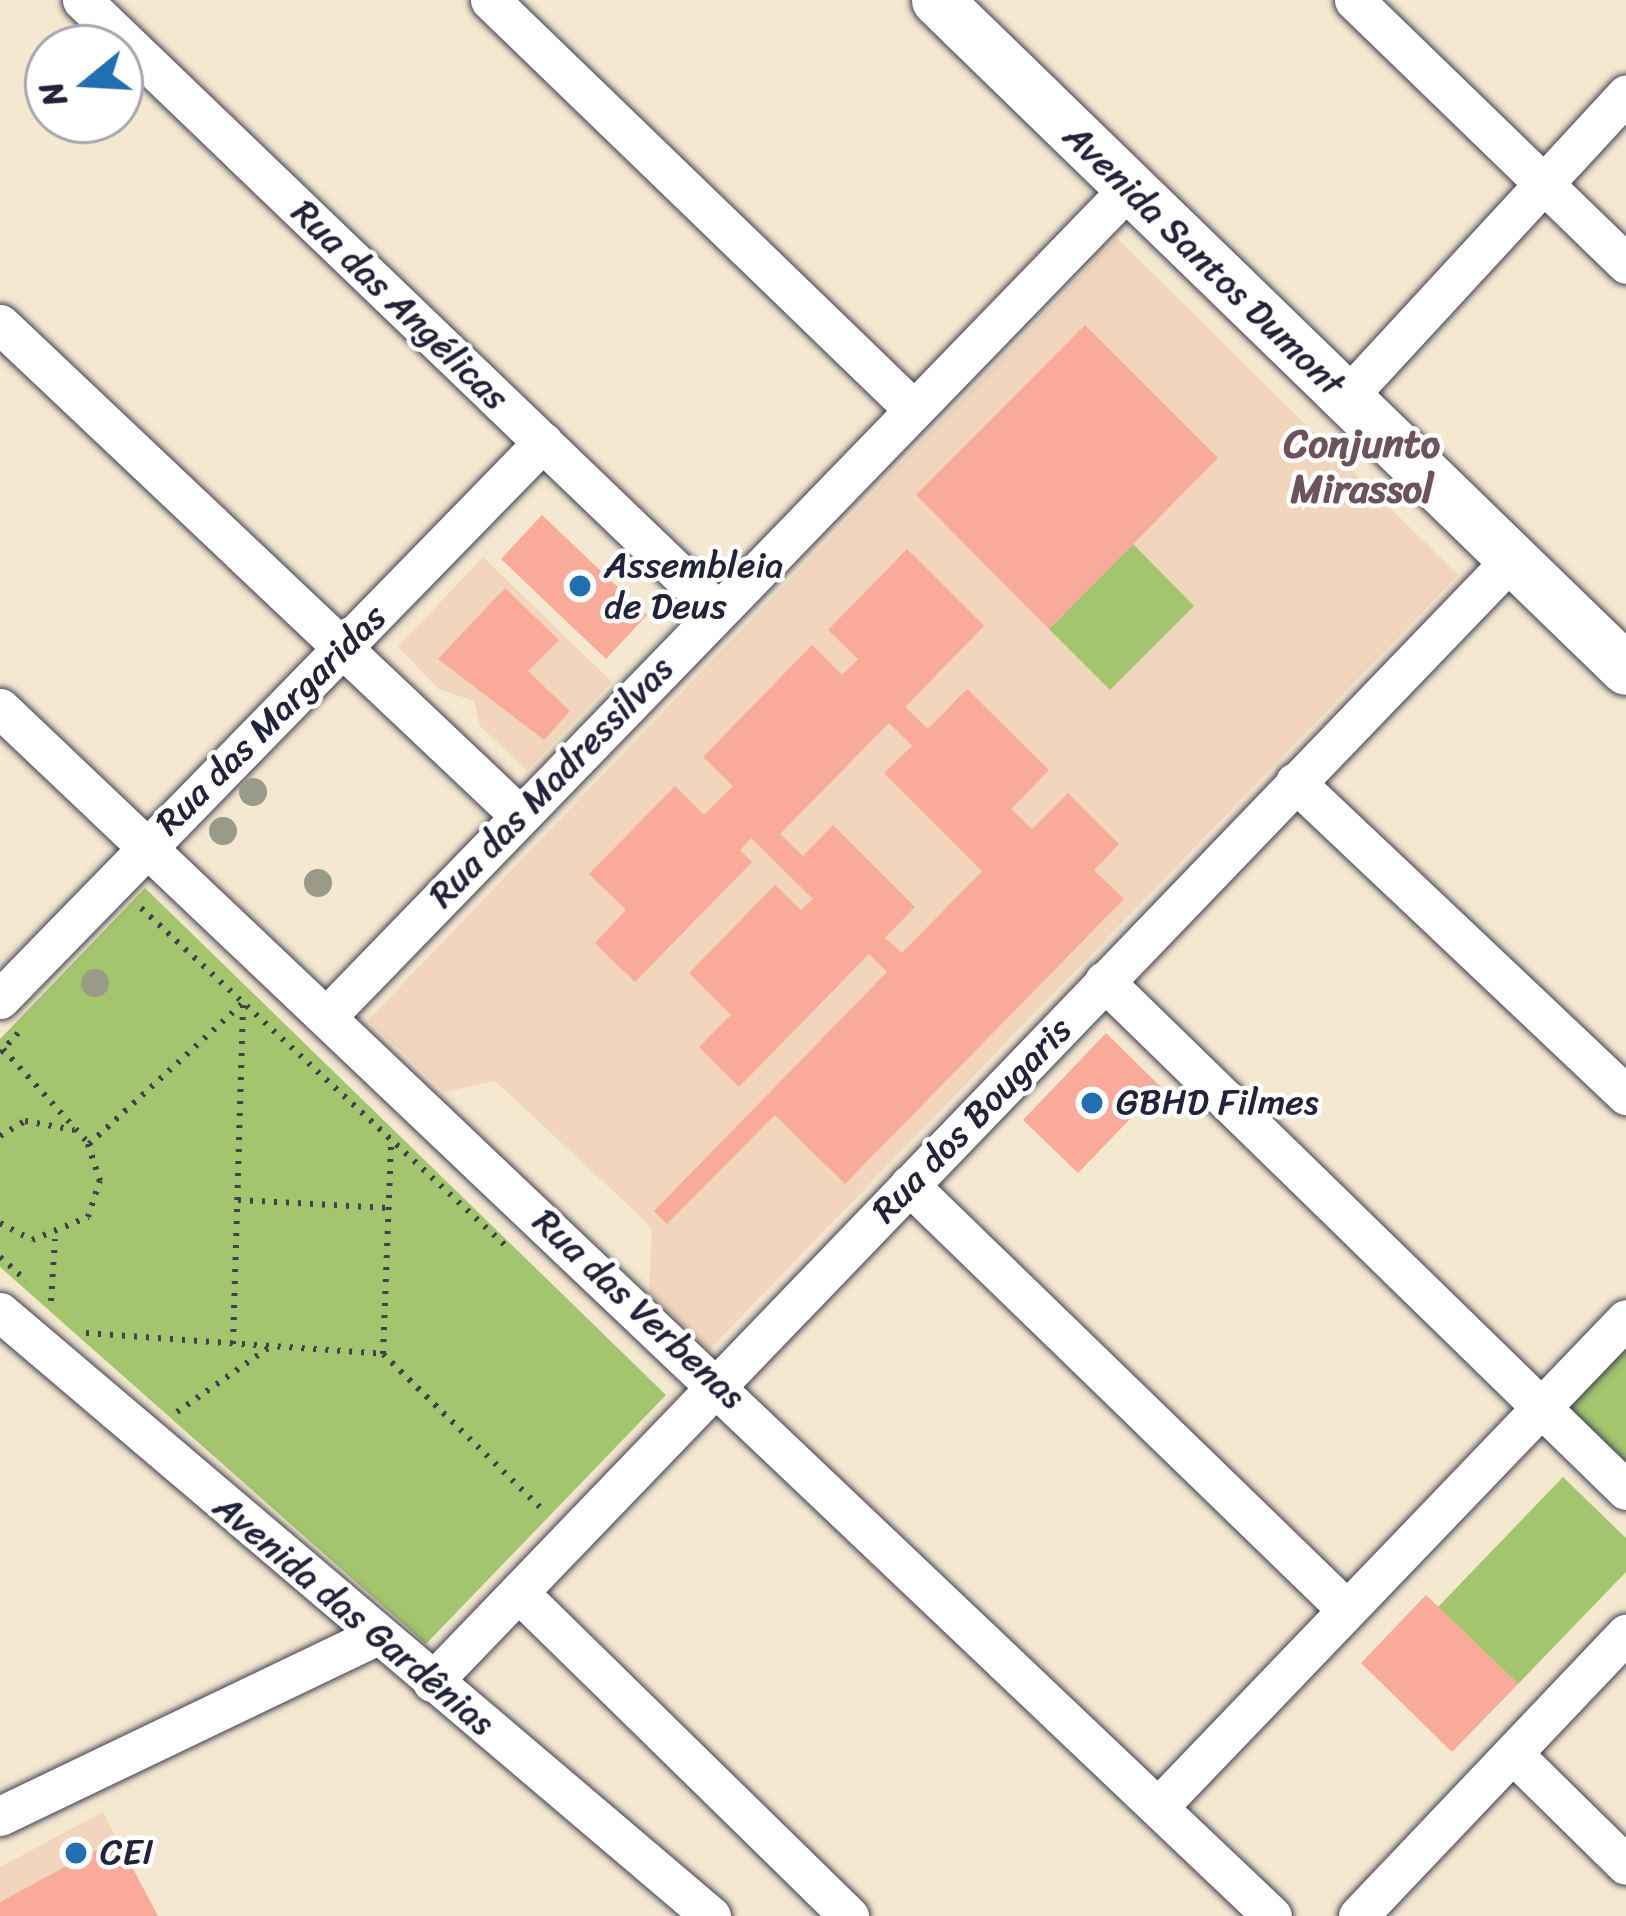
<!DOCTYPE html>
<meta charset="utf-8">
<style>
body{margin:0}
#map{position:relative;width:1626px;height:1916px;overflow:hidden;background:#f5e8d1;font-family:Sriracha,sans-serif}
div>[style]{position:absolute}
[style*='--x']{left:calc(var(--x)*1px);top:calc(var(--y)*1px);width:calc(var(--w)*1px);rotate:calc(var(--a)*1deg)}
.built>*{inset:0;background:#f1d5bd}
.green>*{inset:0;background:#a3c56e}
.building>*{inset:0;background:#f9aa99}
.path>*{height:6px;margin-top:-3px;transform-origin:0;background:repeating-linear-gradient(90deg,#424052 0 3px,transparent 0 12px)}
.roads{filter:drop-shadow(0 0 3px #424052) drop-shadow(0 0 3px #424052)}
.minor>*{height:39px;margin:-19.5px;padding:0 19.5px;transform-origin:19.5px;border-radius:19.5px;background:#fff}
.major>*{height:51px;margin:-25.5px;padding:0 25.5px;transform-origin:25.5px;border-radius:25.5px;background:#fff}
.trees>*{width:28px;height:28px;margin:-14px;border-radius:50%;background:#9a9a88}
.dots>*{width:33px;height:33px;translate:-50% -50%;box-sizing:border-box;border:6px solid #fff;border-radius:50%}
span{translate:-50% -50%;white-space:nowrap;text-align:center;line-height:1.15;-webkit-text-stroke:9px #fff;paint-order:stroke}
.street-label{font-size:36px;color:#22223b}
.poi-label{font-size:36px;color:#22223b}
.left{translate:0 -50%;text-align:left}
.neighbourhood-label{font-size:39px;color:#6d525c;font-weight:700}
.north{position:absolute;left:24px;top:24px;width:120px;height:120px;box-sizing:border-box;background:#fff;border:3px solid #a7a7b1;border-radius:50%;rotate:252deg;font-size:33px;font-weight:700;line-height:48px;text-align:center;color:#22223b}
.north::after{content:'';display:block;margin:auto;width:42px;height:54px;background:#1f6fb2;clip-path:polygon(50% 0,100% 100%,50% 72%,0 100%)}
</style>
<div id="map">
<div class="built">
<div style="clip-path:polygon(1117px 238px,1458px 575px,709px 1350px,649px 1292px,652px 1229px,627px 1204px,495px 1081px,444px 1092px,368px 1020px)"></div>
<div style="clip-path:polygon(483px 557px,612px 682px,527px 771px,480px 726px,474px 701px,439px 689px,398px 647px)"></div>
<div style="clip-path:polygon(103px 1812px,158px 1916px,0 1916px,0 1867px)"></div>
</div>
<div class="green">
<div style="clip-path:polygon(1133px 544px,1194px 606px,1110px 690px,1049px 629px)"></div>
<div style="clip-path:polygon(145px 888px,666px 1395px,426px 1644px,0 1267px,0 1039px)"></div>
<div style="clip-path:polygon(1626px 1346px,1626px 1466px,1567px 1408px)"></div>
<div style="clip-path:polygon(1563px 1477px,1626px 1538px,1626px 1572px,1518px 1684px,1438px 1607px)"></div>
</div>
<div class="building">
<div style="clip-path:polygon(1085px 325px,1218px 458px,1049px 629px,916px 495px)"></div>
<div style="clip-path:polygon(542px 515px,647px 615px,606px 659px,501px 559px)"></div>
<div style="clip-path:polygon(evenodd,907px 549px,984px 626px,905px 707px,928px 729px,967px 689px,1049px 770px,1011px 809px,1032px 829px,1068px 793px,1119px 844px,1094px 870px,1124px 899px,845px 1184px,775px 1115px,667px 1224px,654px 1211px,887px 972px,869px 954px,739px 1087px,699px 1047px,731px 1015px,689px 973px,775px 885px,801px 910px,813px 899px,751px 838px,740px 850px,752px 862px,635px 982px,595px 943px,626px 910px,589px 874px,675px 786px,704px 815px,733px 786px,703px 757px,812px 645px,842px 675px,858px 659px,828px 630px,907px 549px,889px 723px,912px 746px,884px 773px,982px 871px,902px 953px,885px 938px,915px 907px,833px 825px,803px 856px,780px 834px,889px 723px)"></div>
<div style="clip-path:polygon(505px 588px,559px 640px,528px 671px,570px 711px,544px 740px,438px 659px)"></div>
<div style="clip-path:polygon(1106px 1033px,1161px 1087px,1078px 1173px,1023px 1120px)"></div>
<div style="clip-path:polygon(1426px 1595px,1518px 1684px,1452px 1752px,1361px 1663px)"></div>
<div style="clip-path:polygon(117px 1839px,158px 1916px,0 1916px,0 1902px)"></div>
</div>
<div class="path">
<div style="--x:141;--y:908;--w:496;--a:42.8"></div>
<div style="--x:3;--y:1049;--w:128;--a:47.8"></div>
<div style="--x:89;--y:1144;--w:209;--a:-42.5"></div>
<div style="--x:0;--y:1053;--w:27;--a:-48"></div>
<div style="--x:0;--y:1136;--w:29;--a:-31"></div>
<div style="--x:25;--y:1121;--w:50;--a:10.4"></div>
<div style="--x:238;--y:1200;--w:150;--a:3.1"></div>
<div style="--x:0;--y:1223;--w:36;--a:28"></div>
<div style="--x:32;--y:1240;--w:61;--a:-22.3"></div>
<div style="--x:88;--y:1217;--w:38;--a:-72"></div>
<div style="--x:100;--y:1181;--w:40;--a:-108"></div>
<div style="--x:0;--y:1257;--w:36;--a:42"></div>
<div style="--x:51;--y:1301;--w:62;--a:-86.3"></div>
<div style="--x:86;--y:1333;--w:298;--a:4"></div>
<div style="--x:383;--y:1354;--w:226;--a:44.3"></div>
<div style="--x:233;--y:1344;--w:339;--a:-88.3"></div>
<div style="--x:383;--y:1354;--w:212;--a:-87.8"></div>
<div style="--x:177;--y:1412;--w:111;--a:-35.1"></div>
</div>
<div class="roads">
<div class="minor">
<div style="--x:82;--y:0;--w:882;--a:43.85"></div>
<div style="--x:490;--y:0;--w:584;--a:44.03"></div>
<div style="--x:1354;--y:0;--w:379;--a:44.1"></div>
<div style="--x:0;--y:324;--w:712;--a:43.41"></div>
<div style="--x:1346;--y:398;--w:413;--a:-47.3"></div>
<div style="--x:0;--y:708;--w:1754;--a:43.52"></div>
<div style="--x:1295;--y:782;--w:456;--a:43.4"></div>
<div style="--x:1104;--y:981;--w:729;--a:44.28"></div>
<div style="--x:0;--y:999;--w:778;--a:-45.73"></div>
<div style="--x:327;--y:1016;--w:1153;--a:-45.91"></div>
<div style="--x:909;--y:1185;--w:606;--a:44.13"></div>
<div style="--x:0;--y:1312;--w:933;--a:40.35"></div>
<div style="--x:519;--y:1593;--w:462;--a:44.4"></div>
<div style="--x:432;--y:1682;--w:1559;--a:-46.12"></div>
<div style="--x:1513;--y:1754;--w:158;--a:44.5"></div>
<div style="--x:1160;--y:1805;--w:673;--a:-46.2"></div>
<div style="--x:0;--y:1816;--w:418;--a:-25.6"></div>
<div style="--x:1358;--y:1916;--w:389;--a:-46.5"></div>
</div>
<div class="major">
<div style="--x:937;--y:0;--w:960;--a:44.16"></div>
</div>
</div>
<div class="trees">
<div style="left:253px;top:792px"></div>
<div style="left:223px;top:831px"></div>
<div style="left:318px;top:883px"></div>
<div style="left:95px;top:983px"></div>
</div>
<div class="dots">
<div style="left:580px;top:586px;background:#1f6fb2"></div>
<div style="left:1092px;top:1103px;background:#1f6fb2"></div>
<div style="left:76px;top:1853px;background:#1f6fb2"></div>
</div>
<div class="street-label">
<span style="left:1204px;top:260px;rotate:44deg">Avenida Santos Dumont</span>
<span style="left:400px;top:305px;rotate:44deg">Rua das Angélicas</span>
<span style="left:271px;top:720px;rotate:-45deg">Rua das Margaridas</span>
<span style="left:551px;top:782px;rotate:-46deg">Rua das Madressilvas</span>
<span style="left:972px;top:1120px;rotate:-46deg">Rua dos Bougaris</span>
<span style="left:639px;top:1309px;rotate:43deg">Rua das Verbenas</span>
<span style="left:354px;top:1615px;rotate:40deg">Avenida das Gardênias</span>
</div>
<div class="poi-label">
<span class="left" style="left:604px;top:586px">Assembleia<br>de Deus</span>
<span class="left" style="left:1116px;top:1103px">GBHD Filmes</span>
<span class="left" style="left:100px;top:1853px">CEI</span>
</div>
<div class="neighbourhood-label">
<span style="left:1362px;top:467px">Conjunto<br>Mirassol</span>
</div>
<div class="north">N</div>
</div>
